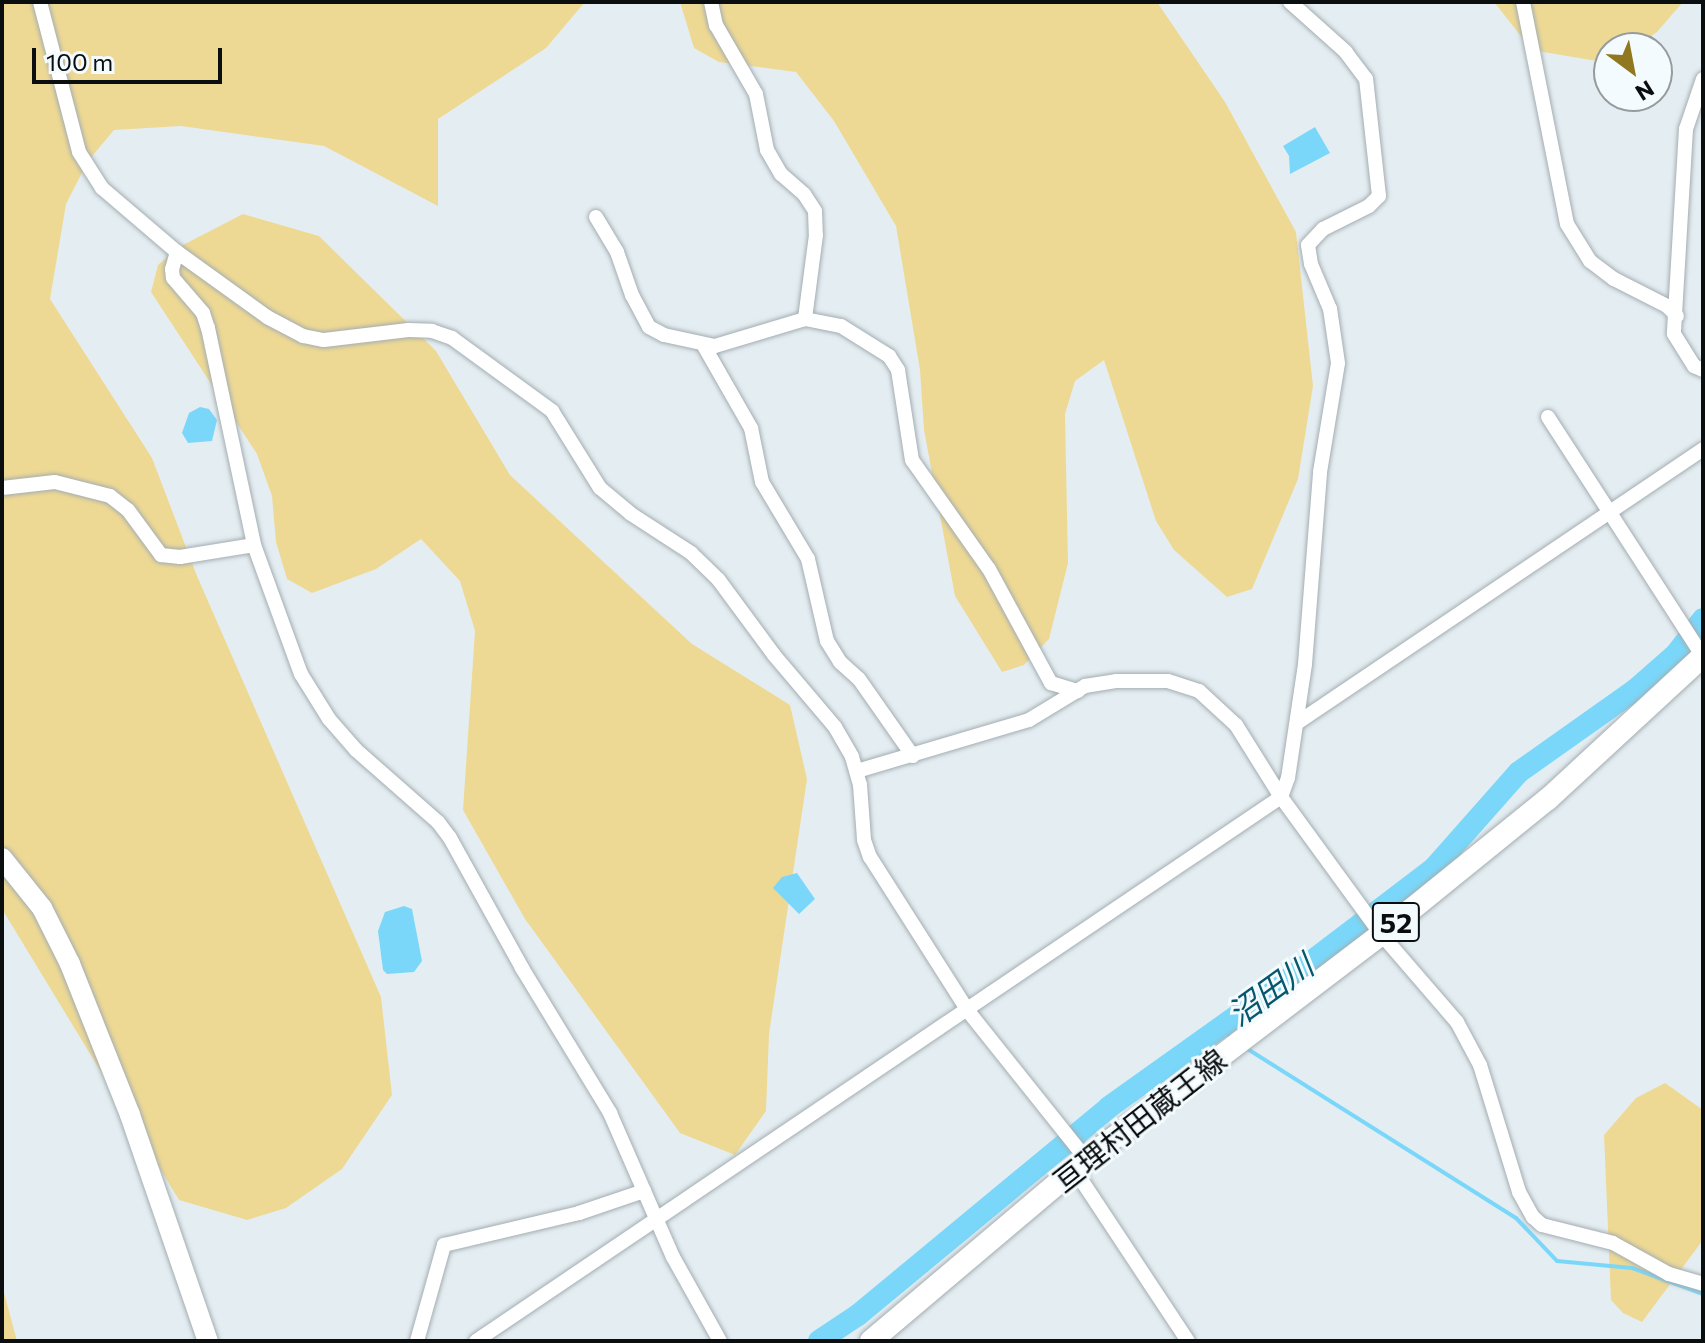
<!DOCTYPE html>
<meta charset="utf-8">
<style>
body{margin:0}
#map{position:relative;width:1705px;height:1343px;overflow:hidden;background:#e4eef2;font-family:Commissioner,"Noto Sans JP",sans-serif}
div>[style]{position:absolute}
[style*='--x']{left:calc(var(--x)*1px);top:calc(var(--y)*1px);width:calc(var(--w)*1px);rotate:calc(var(--a)*1deg)}
.green>*{inset:0;background:#eed994}
.water>*{inset:0;background:#7ad7f9}
.stream>*{height:4px;margin:-2px;padding:0 2px;transform-origin:2px;border-radius:2px;background:#7ad7f9}
.river>*{height:22px;margin:-11px;padding:0 11px;transform-origin:11px;border-radius:11px;background:#7ad7f9}
.roads{filter:drop-shadow(0 0 2px #a4adb1) drop-shadow(0 0 2px #a4adb1)}
.street>*{height:14px;margin:-7px;padding:0 7px;transform-origin:7px;border-radius:7px;background:#fff}
.secondary>*{height:20px;margin:-10px;padding:0 10px;transform-origin:10px;border-radius:10px;background:#fff}
.primary>*{height:22px;margin:-11px;padding:0 11px;transform-origin:11px;border-radius:11px;background:#fff}
span{translate:-50% -50%;white-space:nowrap;text-align:center;line-height:1.15;-webkit-text-stroke:6px #f3fbfe;paint-order:stroke}
.shield-label span{padding:2px 6px;background:#f3fbfe;border:2px solid;border-radius:6px;-webkit-text-stroke-width:0}
.shield-label{font-size:28px;color:#0b0e0f;font-weight:700}
.street-label{font-size:30px;color:#0b0e0f}
.water-label{font-size:32px;color:#06576e;font-style:italic}
.frame{position:absolute;inset:0;border:4px solid #0b0e0f;pointer-events:none}
.north{position:absolute;left:1593px;top:32px;width:80px;height:80px;box-sizing:border-box;background:#f3fbfe;border:2px solid #969c9e;border-radius:50%;rotate:148deg;font-size:22px;font-weight:700;line-height:32px;text-align:center;color:#0b0e0f}
.north::after{content:'';display:block;margin:auto;width:28px;height:36px;background:#90781e;clip-path:polygon(50% 0,100% 100%,50% 72%,0 100%)}
.scale{position:absolute;left:32px;top:48px;width:190px;height:36px;box-sizing:border-box;border:4px solid #0b0e0f;border-top:0;padding-left:10px;font-size:24px;line-height:28px;white-space:nowrap;color:#0b0e0f;-webkit-text-stroke:6px #f3fbfe;paint-order:stroke}
</style>
<div id="map">
<div class="green">
<div style="clip-path:polygon(2px 2px,585px 2px,546px 48px,438px 119px,438px 206px,324px 146px,181px 126px,114px 130px,88px 161px,66px 204px,50px 299px,152px 458px,197px 576px,381px 997px,392px 1095px,342px 1169px,286px 1208px,247px 1220px,179px 1200px,2px 909px)"></div>
<div style="clip-path:polygon(680px 2px,1157px 2px,1225px 102px,1296px 232px,1313px 386px,1298px 479px,1252px 589px,1227px 597px,1174px 550px,1156px 521px,1104px 360px,1075px 381px,1065px 414px,1068px 563px,1049px 639px,1024px 665px,1002px 672px,955px 596px,924px 430px,920px 370px,896px 226px,834px 121px,796px 72px,719px 62px,694px 48px)"></div>
<div style="clip-path:polygon(1494px 2px,1683px 2px,1657px 32px,1634px 48px,1609px 48px,1609px 63px,1543px 52px,1524px 40px)"></div>
<div style="clip-path:polygon(243px 214px,319px 236px,436px 351px,510px 475px,692px 644px,790px 705px,807px 779px,769px 1034px,766px 1111px,735px 1155px,680px 1133px,525px 919px,463px 810px,475px 631px,460px 581px,421px 539px,376px 569px,312px 593px,287px 579px,276px 542px,272px 496px,257px 454px,151px 292px,158px 265px,179px 247px)"></div>
<div style="clip-path:polygon(1665px 1083px,1703px 1110px,1703px 1240px,1642px 1322px,1623px 1313px,1611px 1300px,1604px 1135px,1636px 1098px)"></div>
<div style="clip-path:polygon(2px 1285px,17px 1341px,2px 1341px)"></div>
</div>
<div class="water">
<div style="clip-path:polygon(1315px 127px,1330px 153px,1290px 174px,1289px 156px,1283px 146px)"></div>
<div style="clip-path:polygon(200px 407px,209px 409px,217px 420px,212px 441px,188px 443px,182px 433px,189px 413px)"></div>
<div style="clip-path:polygon(797px 873px,815px 899px,799px 914px,773px 888px,782px 877px)"></div>
<div style="clip-path:polygon(404px 906px,412px 909px,422px 961px,414px 972px,387px 974px,383px 970px,378px 931px,385px 912px)"></div>
</div>
<div class="stream">
<div style="--x:1220;--y:1029;--w:16;--a:35"></div>
<div style="--x:1246;--y:1048;--w:319;--a:32.2"></div>
<div style="--x:1516;--y:1218;--w:59;--a:46.4"></div>
<div style="--x:1557;--y:1261;--w:75;--a:5.3"></div>
<div style="--x:1632;--y:1268;--w:76;--a:20.1"></div>
</div>
<div class="river">
<div style="--x:819;--y:1341;--w:47;--a:-33.7"></div>
<div style="--x:858;--y:1315;--w:326;--a:-39.6"></div>
<div style="--x:1109;--y:1107;--w:219;--a:-35.5"></div>
<div style="--x:1287;--y:980;--w:185;--a:-37.3"></div>
<div style="--x:1434;--y:868;--w:128;--a:-48.5"></div>
<div style="--x:1519;--y:772;--w:142;--a:-35.3"></div>
<div style="--x:1635;--y:690;--w:55;--a:-41.3"></div>
<div style="--x:1676;--y:654;--w:44;--a:-52.4"></div>
</div>
<div class="roads">
<div class="street">
<div style="--x:40;--y:2;--w:155;--a:75.4"></div>
<div style="--x:79;--y:152;--w:43;--a:57.4"></div>
<div style="--x:102;--y:188;--w:99;--a:40.5"></div>
<div style="--x:177;--y:252;--w:111;--a:35.8"></div>
<div style="--x:267;--y:317;--w:41;--a:27.8"></div>
<div style="--x:303;--y:336;--w:21;--a:11"></div>
<div style="--x:324;--y:340;--w:85;--a:-6.8"></div>
<div style="--x:408;--y:330;--w:24;--a:2"></div>
<div style="--x:432;--y:331;--w:21;--a:19"></div>
<div style="--x:452;--y:338;--w:124;--a:36.1"></div>
<div style="--x:552;--y:411;--w:91;--a:58.1"></div>
<div style="--x:600;--y:488;--w:40;--a:40"></div>
<div style="--x:631;--y:514;--w:72;--a:33"></div>
<div style="--x:691;--y:553;--w:37;--a:44"></div>
<div style="--x:718;--y:579;--w:94;--a:53.6"></div>
<div style="--x:774;--y:655;--w:94;--a:49.7"></div>
<div style="--x:835;--y:727;--w:34;--a:60"></div>
<div style="--x:852;--y:757;--w:29;--a:74"></div>
<div style="--x:860;--y:785;--w:55;--a:85.8"></div>
<div style="--x:864;--y:840;--w:18;--a:71"></div>
<div style="--x:870;--y:857;--w:183;--a:57.5"></div>
<div style="--x:968;--y:1011;--w:189;--a:51.4"></div>
<div style="--x:711;--y:2;--w:24;--a:78"></div>
<div style="--x:716;--y:25;--w:80;--a:59.9"></div>
<div style="--x:756;--y:94;--w:57;--a:78.9"></div>
<div style="--x:767;--y:150;--w:28;--a:60"></div>
<div style="--x:781;--y:174;--w:30;--a:41"></div>
<div style="--x:804;--y:194;--w:20;--a:57"></div>
<div style="--x:815;--y:211;--w:24;--a:88"></div>
<div style="--x:816;--y:235;--w:85;--a:97.5"></div>
<div style="--x:1523;--y:2;--w:226;--a:78.8"></div>
<div style="--x:1567;--y:224;--w:44;--a:58.1"></div>
<div style="--x:1590;--y:261;--w:30;--a:37"></div>
<div style="--x:1614;--y:279;--w:59;--a:27"></div>
<div style="--x:1667;--y:306;--w:14;--a:45"></div>
<div style="--x:1703;--y:79;--w:53;--a:108.8"></div>
<div style="--x:1686;--y:129;--w:205;--a:93.4"></div>
<div style="--x:1674;--y:334;--w:38;--a:58"></div>
<div style="--x:1694;--y:366;--w:10;--a:24"></div>
<div style="--x:596;--y:217;--w:41;--a:59"></div>
<div style="--x:617;--y:252;--w:46;--a:70.8"></div>
<div style="--x:632;--y:295;--w:36;--a:62"></div>
<div style="--x:649;--y:327;--w:17;--a:28"></div>
<div style="--x:664;--y:335;--w:52;--a:12.2"></div>
<div style="--x:715;--y:346;--w:94;--a:-16.7"></div>
<div style="--x:805;--y:319;--w:37;--a:11"></div>
<div style="--x:841;--y:326;--w:57;--a:32"></div>
<div style="--x:889;--y:356;--w:17;--a:57"></div>
<div style="--x:898;--y:370;--w:91;--a:81.2"></div>
<div style="--x:912;--y:460;--w:133;--a:54.8"></div>
<div style="--x:989;--y:569;--w:130;--a:61.5"></div>
<div style="--x:1051;--y:683;--w:28;--a:17"></div>
<div style="--x:177;--y:252;--w:18;--a:106"></div>
<div style="--x:172;--y:269;--w:9;--a:84"></div>
<div style="--x:173;--y:278;--w:46;--a:49.4"></div>
<div style="--x:203;--y:313;--w:16;--a:72"></div>
<div style="--x:208;--y:328;--w:222;--a:78"></div>
<div style="--x:254;--y:545;--w:137;--a:70"></div>
<div style="--x:301;--y:674;--w:53;--a:58.1"></div>
<div style="--x:329;--y:719;--w:41;--a:48.9"></div>
<div style="--x:356;--y:750;--w:109;--a:41.3"></div>
<div style="--x:438;--y:822;--w:20;--a:53"></div>
<div style="--x:450;--y:838;--w:149;--a:61"></div>
<div style="--x:522;--y:968;--w:170;--a:58.7"></div>
<div style="--x:610;--y:1113;--w:157;--a:66.4"></div>
<div style="--x:673;--y:1257;--w:96;--a:60.8"></div>
<div style="--x:704;--y:346;--w:95;--a:60.2"></div>
<div style="--x:751;--y:428;--w:55;--a:78.5"></div>
<div style="--x:762;--y:482;--w:90;--a:59.1"></div>
<div style="--x:808;--y:559;--w:84;--a:77"></div>
<div style="--x:827;--y:641;--w:25;--a:58"></div>
<div style="--x:840;--y:662;--w:25;--a:42"></div>
<div style="--x:859;--y:679;--w:94;--a:55"></div>
<div style="--x:1548;--y:417;--w:286;--a:57.1"></div>
<div style="--x:2;--y:488;--w:53;--a:-6.5"></div>
<div style="--x:55;--y:482;--w:57;--a:14.3"></div>
<div style="--x:110;--y:496;--w:23;--a:38"></div>
<div style="--x:128;--y:510;--w:56;--a:53.7"></div>
<div style="--x:161;--y:555;--w:19;--a:6"></div>
<div style="--x:180;--y:557;--w:75;--a:-9.2"></div>
<div style="--x:1297;--y:723;--w:490;--a:-34"></div>
<div style="--x:857;--y:771;--w:179;--a:-16.5"></div>
<div style="--x:1029;--y:720;--w:66;--a:-31.3"></div>
<div style="--x:1085;--y:686;--w:31;--a:-9"></div>
<div style="--x:1116;--y:681;--w:52;--a:0"></div>
<div style="--x:1168;--y:681;--w:33;--a:18"></div>
<div style="--x:1199;--y:691;--w:50;--a:42.6"></div>
<div style="--x:1236;--y:725;--w:85;--a:58"></div>
<div style="--x:1281;--y:797;--w:170;--a:53.9"></div>
<div style="--x:1381;--y:934;--w:116;--a:49.2"></div>
<div style="--x:1457;--y:1022;--w:49;--a:61.9"></div>
<div style="--x:1480;--y:1065;--w:133;--a:72.9"></div>
<div style="--x:1519;--y:1192;--w:29;--a:61"></div>
<div style="--x:1533;--y:1217;--w:12;--a:42"></div>
<div style="--x:1542;--y:1225;--w:73;--a:14.2"></div>
<div style="--x:1613;--y:1243;--w:64;--a:29"></div>
<div style="--x:1669;--y:1274;--w:35;--a:16"></div>
<div style="--x:1074;--y:1169;--w:206;--a:56.5"></div>
<div style="--x:417;--y:1341;--w:100;--a:-74.3"></div>
<div style="--x:444;--y:1245;--w:139;--a:-13.3"></div>
<div style="--x:579;--y:1213;--w:69;--a:-18.7"></div>
<div style="--x:476;--y:1341;--w:972;--a:-34.05"></div>
<div style="--x:1281;--y:797;--w:20;--a:-70"></div>
<div style="--x:1288;--y:778;--w:115;--a:-81.5"></div>
<div style="--x:1305;--y:664;--w:193;--a:-85.5"></div>
<div style="--x:1320;--y:472;--w:110;--a:-80.6"></div>
<div style="--x:1338;--y:363;--w:55;--a:-98.4"></div>
<div style="--x:1330;--y:309;--w:49;--a:-112.9"></div>
<div style="--x:1311;--y:264;--w:19;--a:-99"></div>
<div style="--x:1308;--y:245;--w:22;--a:-47"></div>
<div style="--x:1323;--y:229;--w:51;--a:-26.6"></div>
<div style="--x:1369;--y:206;--w:14;--a:-45"></div>
<div style="--x:1379;--y:196;--w:118;--a:-96.3"></div>
<div style="--x:1366;--y:79;--w:34;--a:-127"></div>
<div style="--x:1346;--y:52;--w:75;--a:-138.2"></div>
</div>
<div class="secondary">
<div style="--x:2;--y:858;--w:64;--a:51.3"></div>
<div style="--x:42;--y:908;--w:63;--a:63.4"></div>
<div style="--x:70;--y:964;--w:162;--a:68.3"></div>
<div style="--x:130;--y:1115;--w:239;--a:71"></div>
</div>
<div class="primary">
<div style="--x:871;--y:1341;--w:282;--a:-40.2"></div>
<div style="--x:1086;--y:1159;--w:371;--a:-37.3"></div>
<div style="--x:1381;--y:934;--w:215;--a:-39"></div>
<div style="--x:1548;--y:799;--w:211;--a:-42.7"></div>
</div>
</div>
<div class="shield-label">
<span style="left:1396px;top:922px">52</span>
</div>
<div class="street-label">
<span style="left:1139px;top:1120px;rotate:-38deg">亘理村田蔵王線</span>
</div>
<div class="water-label">
<span style="left:1270px;top:989px;rotate:-36deg">沼田川</span>
</div>
<div class="frame"></div>
<div class="north">N</div>
<div class="scale">100 m</div>
</div>
